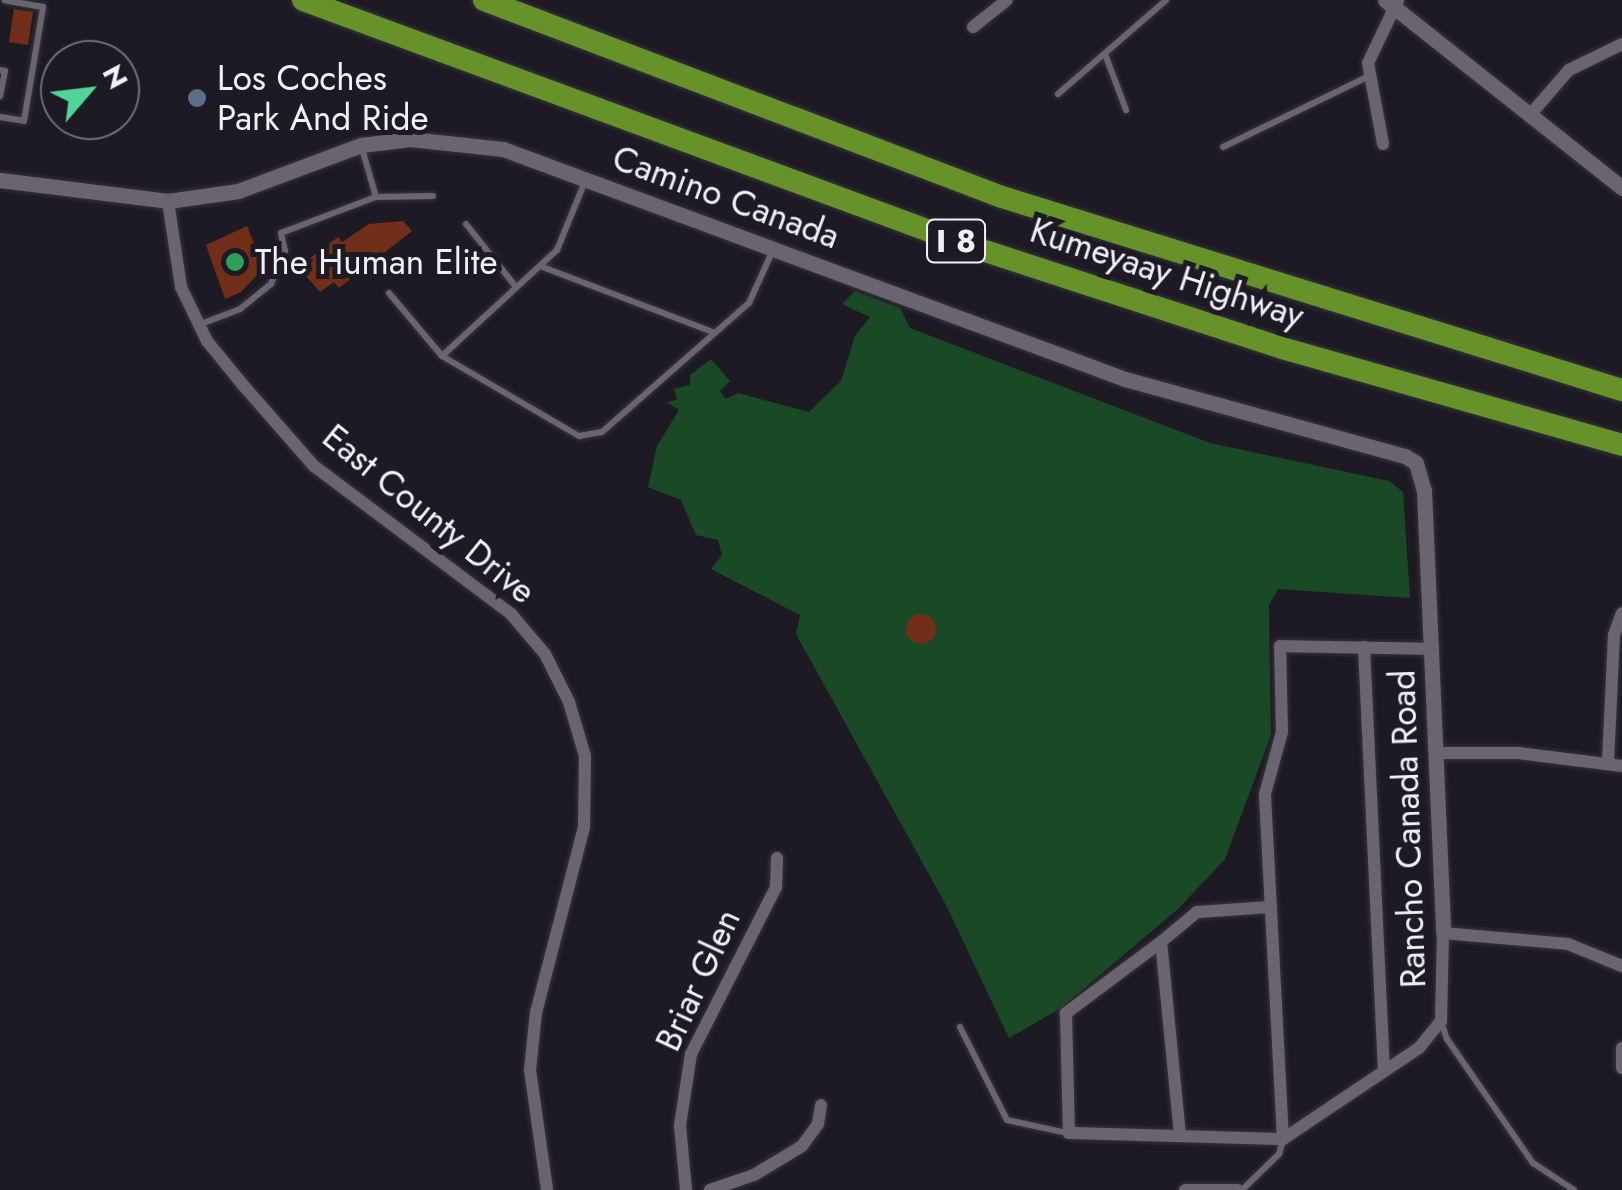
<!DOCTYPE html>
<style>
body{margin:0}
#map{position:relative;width:1622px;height:1190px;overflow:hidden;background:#1e1a24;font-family:Jost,sans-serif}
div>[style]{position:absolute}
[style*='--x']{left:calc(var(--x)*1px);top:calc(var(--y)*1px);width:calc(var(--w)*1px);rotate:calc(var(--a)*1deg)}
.green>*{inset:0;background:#1a4a25}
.building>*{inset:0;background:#712f1a}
.round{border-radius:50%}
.roads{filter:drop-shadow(0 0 2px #37343c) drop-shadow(0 0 2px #37343c)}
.service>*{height:6px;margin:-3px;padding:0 3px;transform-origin:3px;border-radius:3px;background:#6a6470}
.minor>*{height:12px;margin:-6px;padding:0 6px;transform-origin:6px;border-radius:6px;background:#6a6470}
.tertiary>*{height:15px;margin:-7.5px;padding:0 7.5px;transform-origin:7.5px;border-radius:7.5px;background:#6a6470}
.motorway>*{height:22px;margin:-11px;padding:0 11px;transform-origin:11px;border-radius:11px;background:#659329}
.dots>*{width:28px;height:28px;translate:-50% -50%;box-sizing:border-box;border:5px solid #1e1a24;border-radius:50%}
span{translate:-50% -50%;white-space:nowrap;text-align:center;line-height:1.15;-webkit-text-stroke:10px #1e1a24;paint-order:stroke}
.shield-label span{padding:2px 8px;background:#1e1a24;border:2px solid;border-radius:8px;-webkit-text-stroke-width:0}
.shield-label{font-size:32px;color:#f2eff6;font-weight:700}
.poi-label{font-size:35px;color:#f2eff6}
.left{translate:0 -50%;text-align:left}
.street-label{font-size:35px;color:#f2eff6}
.north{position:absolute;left:40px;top:40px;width:100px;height:100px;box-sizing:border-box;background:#1e1a24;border:2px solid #736f78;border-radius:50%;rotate:62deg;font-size:28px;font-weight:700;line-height:40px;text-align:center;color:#f2eff6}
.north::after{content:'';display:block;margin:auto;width:35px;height:45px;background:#52d397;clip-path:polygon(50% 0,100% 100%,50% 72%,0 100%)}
</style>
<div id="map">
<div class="green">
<div style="clip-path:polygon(855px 291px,900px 308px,910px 328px,1210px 443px,1389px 481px,1403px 492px,1410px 598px,1278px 589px,1269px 605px,1271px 735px,1225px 859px,1178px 909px,1061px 1008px,1009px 1038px,947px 907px,796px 634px,800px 615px,711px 569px,722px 555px,718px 540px,696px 535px,681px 500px,648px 487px,657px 446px,679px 410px,666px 402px,677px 400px,674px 389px,690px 385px,690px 375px,711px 359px,730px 381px,720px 391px,726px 399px,738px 393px,809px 412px,841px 381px,855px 336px,870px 317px,842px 304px)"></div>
</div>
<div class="building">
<div style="clip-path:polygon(14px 9px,33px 12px,28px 45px,9px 42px)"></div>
<div style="clip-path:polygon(403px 221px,412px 231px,339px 288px,334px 282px,320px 292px,298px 267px,338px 237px,342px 242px,369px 224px)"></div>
<div style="clip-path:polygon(247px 226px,264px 268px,241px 292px,225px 299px,206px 245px)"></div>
<div class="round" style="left:906px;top:614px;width:30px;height:30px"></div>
</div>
<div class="roads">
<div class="service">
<div style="--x:1105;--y:54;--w:60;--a:69.4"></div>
<div style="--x:0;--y:70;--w:5;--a:11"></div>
<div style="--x:5;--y:71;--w:26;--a:101"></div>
<div style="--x:1058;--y:94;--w:143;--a:-41"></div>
<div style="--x:0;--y:117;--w:24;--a:9"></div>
<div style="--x:24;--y:121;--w:116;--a:-80.5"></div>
<div style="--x:43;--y:7;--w:39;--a:-170"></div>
<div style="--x:1223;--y:147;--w:162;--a:-25.9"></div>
<div style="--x:376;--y:197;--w:57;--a:-1"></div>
<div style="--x:466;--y:224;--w:80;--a:51.6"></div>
<div style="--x:540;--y:266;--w:187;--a:20.9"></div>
<div style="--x:389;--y:293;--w:82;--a:49.9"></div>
<div style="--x:442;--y:356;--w:156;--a:-42.7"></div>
<div style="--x:557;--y:250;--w:77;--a:-67.8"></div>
<div style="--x:201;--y:324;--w:42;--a:-21"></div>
<div style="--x:240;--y:309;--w:40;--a:-39"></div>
<div style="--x:271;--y:284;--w:36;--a:-67"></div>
<div style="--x:285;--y:251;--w:18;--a:-103"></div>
<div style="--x:281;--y:233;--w:102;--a:-20.8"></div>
<div style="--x:376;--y:197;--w:54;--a:-106.1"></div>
<div style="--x:442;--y:356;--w:159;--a:30.3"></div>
<div style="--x:579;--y:436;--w:23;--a:-10"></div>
<div style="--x:602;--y:432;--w:196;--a:-41.3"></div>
<div style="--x:749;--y:303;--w:60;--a:-65.6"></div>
<div style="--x:1441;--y:1021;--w:19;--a:72"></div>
<div style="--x:1447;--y:1039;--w:151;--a:55.3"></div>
<div style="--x:1533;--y:1163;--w:49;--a:33.4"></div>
<div style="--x:960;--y:1027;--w:104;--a:63.2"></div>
<div style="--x:1007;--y:1120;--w:61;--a:12.2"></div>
<div style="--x:1242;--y:1190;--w:52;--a:-44.2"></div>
<div style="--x:1279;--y:1154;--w:15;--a:-74"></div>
</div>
<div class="minor">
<div style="--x:973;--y:27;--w:43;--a:-38.5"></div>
<div style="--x:1530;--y:115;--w:60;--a:-49.1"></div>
<div style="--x:1569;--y:70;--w:59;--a:-26.1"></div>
<div style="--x:1383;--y:144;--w:82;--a:-100.5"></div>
<div style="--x:1368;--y:63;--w:70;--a:-64.5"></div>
<div style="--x:168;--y:201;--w:87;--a:81.4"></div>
<div style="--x:181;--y:287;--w:60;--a:64.3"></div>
<div style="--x:207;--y:341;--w:57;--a:50.7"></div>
<div style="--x:243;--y:385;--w:108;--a:48.8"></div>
<div style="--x:314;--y:466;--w:246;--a:36.9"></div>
<div style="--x:511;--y:614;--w:52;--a:49.6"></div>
<div style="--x:545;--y:654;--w:54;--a:63.4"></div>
<div style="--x:569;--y:702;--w:56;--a:73.5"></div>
<div style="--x:585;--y:756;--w:71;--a:90.8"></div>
<div style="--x:584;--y:827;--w:191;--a:104.5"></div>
<div style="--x:536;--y:1012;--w:58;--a:95.9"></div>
<div style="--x:530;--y:1070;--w:121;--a:81.9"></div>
<div style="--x:1364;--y:647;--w:424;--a:87.3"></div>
<div style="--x:1435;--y:753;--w:83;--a:0"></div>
<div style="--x:1518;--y:753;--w:105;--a:7.1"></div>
<div style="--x:1608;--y:762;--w:127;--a:-87.3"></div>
<div style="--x:1614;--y:635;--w:23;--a:-70"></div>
<div style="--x:1161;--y:942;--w:119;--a:143.2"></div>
<div style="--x:1066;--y:1013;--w:120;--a:88.6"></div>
<div style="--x:1069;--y:1133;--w:214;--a:1.6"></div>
<div style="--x:1283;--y:1139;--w:164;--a:-33.8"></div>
<div style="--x:1419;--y:1048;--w:35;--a:-51"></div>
<div style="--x:1441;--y:1021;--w:88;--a:-88.7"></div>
<div style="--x:1443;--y:933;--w:125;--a:5"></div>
<div style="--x:1568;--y:944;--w:58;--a:22.2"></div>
<div style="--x:1622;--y:1048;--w:20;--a:90"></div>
<div style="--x:1180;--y:1135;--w:194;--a:-95.6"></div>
<div style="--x:1161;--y:942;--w:47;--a:-39.8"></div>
<div style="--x:1197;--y:912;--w:74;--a:-3.9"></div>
<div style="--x:1283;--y:1139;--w:345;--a:-93"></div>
<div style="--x:1265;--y:794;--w:64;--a:-74.7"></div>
<div style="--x:1282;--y:732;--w:86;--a:-91.3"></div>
<div style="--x:1280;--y:646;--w:153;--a:1.1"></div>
<div style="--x:686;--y:1190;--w:65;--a:-95.3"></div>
<div style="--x:680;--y:1125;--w:72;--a:-81.2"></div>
<div style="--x:691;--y:1054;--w:187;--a:-63"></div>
<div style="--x:776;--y:887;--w:29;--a:-88"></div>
<div style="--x:710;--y:1190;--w:46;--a:-18.8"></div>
<div style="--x:754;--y:1175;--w:56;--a:-31.1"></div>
<div style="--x:802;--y:1146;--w:27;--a:-54"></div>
<div style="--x:818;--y:1124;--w:19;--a:-81"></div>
<div style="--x:1185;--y:1190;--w:53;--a:0"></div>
</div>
<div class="tertiary">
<div style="--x:1385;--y:0;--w:303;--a:38.4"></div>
<div style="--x:0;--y:180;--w:169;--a:7.1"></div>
<div style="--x:168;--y:201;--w:71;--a:-8.1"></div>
<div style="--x:238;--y:191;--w:131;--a:-20.5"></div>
<div style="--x:361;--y:145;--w:49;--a:-7"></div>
<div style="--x:410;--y:139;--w:94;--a:6.1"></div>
<div style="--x:503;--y:149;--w:663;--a:20.29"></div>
<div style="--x:1125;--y:379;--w:290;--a:15.4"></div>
<div style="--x:1405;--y:456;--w:13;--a:32"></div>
<div style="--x:1416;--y:463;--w:29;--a:74"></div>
<div style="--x:1424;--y:491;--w:442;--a:87.5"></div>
</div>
<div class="motorway">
<div style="--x:303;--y:0;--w:714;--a:20.24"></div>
<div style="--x:973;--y:247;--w:325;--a:18.1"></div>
<div style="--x:1282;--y:348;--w:354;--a:15.9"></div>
<div style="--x:484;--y:0;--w:554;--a:20.82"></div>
<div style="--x:1002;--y:197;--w:649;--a:17.29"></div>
</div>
</div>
<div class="dots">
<div style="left:197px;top:98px;background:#5c6f8a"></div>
<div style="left:235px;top:262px;background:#2e9e5b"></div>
</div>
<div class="shield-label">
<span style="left:956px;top:241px">I 8</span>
</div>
<div class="poi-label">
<span class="left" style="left:217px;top:98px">Los Coches<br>Park And Ride</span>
<span class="left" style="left:255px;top:262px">The Human Elite</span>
</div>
<div class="street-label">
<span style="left:726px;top:197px;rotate:20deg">Camino Canada</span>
<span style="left:1167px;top:273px;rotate:18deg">Kumeyaay Highway</span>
<span style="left:429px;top:514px;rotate:39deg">East County Drive</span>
<span style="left:1408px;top:829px;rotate:-92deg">Rancho Canada Road</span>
<span style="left:698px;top:980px;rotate:-65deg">Briar Glen</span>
</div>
<div class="north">N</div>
</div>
